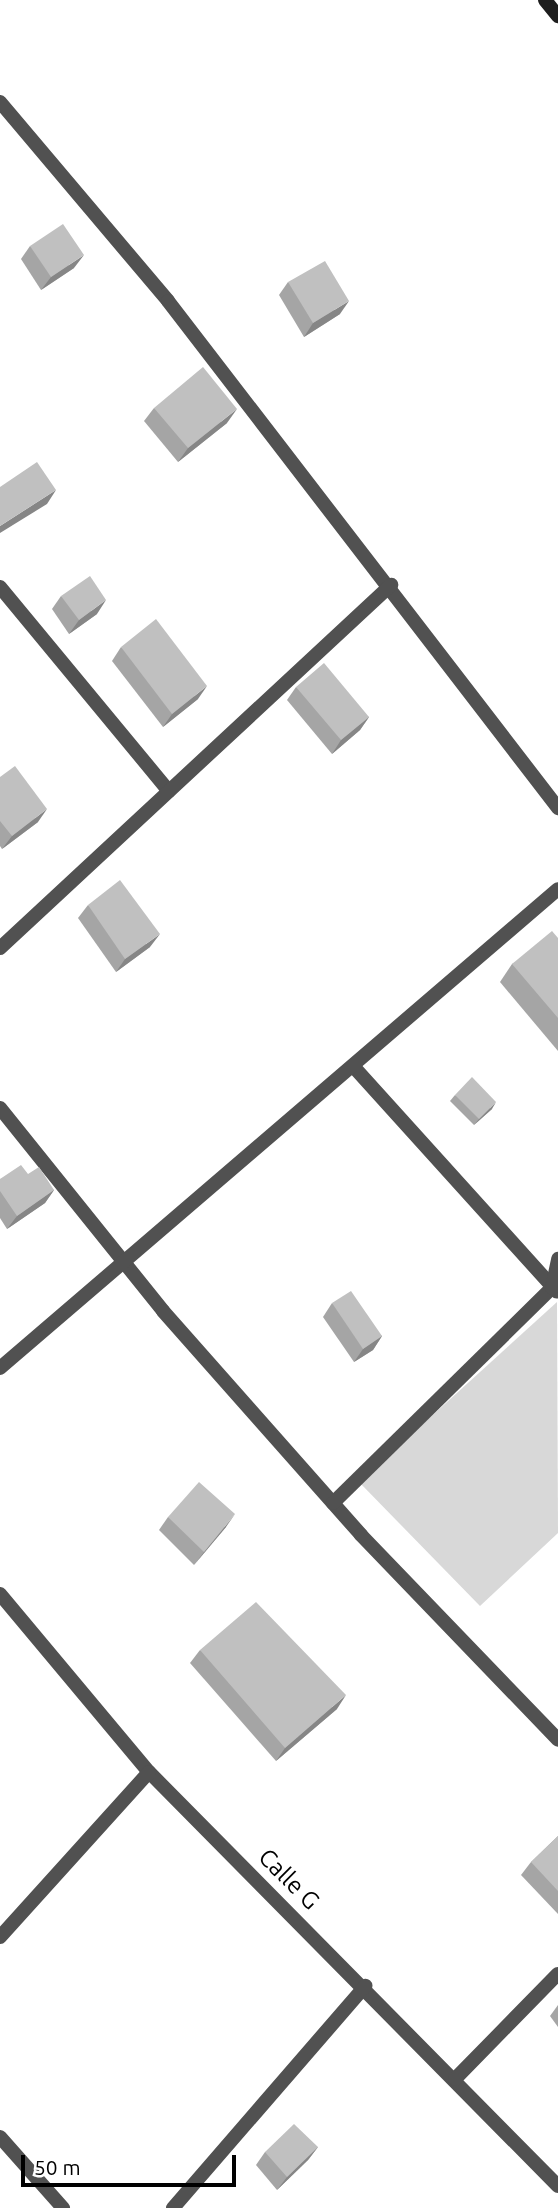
<!DOCTYPE html>
<style>
body{margin:0}
#map{position:relative;width:558px;height:2208px;overflow:hidden;background:#fff;font-family:Ubuntu,sans-serif}
div>[style]{position:absolute}
[style*='--x']{left:calc(var(--x)*1px);top:calc(var(--y)*1px);width:calc(var(--w)*1px);rotate:calc(var(--a)*1deg)}
.green>*{inset:0;background:#d8d8d8}
.street>*{height:14px;margin:-7px;padding:0 7px;transform-origin:7px;border-radius:7px;background:#515151}
.secondary>*{height:14px;margin:-7px;padding:0 7px;transform-origin:7px;border-radius:7px;background:#1e1e1e}
.wall>*{inset:0;background:#a5a5a5}
.shaded-wall>*{inset:0;background:#868686}
.building>*{inset:0;background:#c0c0c0}
span{translate:-50% -50%;white-space:nowrap;text-align:center;line-height:1.15;-webkit-text-stroke:6px #fff;paint-order:stroke}
.street-label{font-size:24px;color:#000}
.scale{position:absolute;left:21px;top:2155px;width:215px;height:32px;box-sizing:border-box;border:4px solid #000;border-top:0;padding-left:9px;font-size:21px;line-height:24px;white-space:nowrap;color:#000;-webkit-text-stroke:5px #fff;paint-order:stroke}
</style>
<div id="map">
<div class="green">
<div style="clip-path:polygon(557px 1302px,558px 1533px,480px 1606px,359px 1482px)"></div>
</div>
<div class="street">
<div style="--x:0;--y:102;--w:260;--a:49.8"></div>
<div style="--x:168;--y:301;--w:640;--a:52.43"></div>
<div style="--x:0;--y:587;--w:265;--a:50.4"></div>
<div style="--x:0;--y:948;--w:534;--a:-42.87"></div>
<div style="--x:353;--y:1066;--w:304;--a:47.9"></div>
<div style="--x:0;--y:1108;--w:260;--a:51.2"></div>
<div style="--x:163;--y:1311;--w:299;--a:48.5"></div>
<div style="--x:361;--y:1535;--w:284;--a:46.1"></div>
<div style="--x:0;--y:1368;--w:735;--a:-40.64"></div>
<div style="--x:333;--y:1503;--w:307;--a:-44.5"></div>
<div style="--x:552;--y:1288;--w:30;--a:-78"></div>
<div style="--x:0;--y:1594;--w:232;--a:50.1"></div>
<div style="--x:149;--y:1772;--w:582;--a:45.35"></div>
<div style="--x:0;--y:1937;--w:222;--a:-47.9"></div>
<div style="--x:455;--y:2079;--w:147;--a:-45.6"></div>
<div style="--x:0;--y:2137;--w:95;--a:48.4"></div>
<div style="--x:173;--y:2208;--w:294;--a:-49.1"></div>
</div>
<div class="secondary">
<div style="--x:545;--y:0;--w:21;--a:51"></div>
</div>
<div class="wall">
<div style="clip-path:polygon(30px 246px,74px 268px,41px 290px,21px 259px)"></div>
<div style="clip-path:polygon(288px 282px,340px 314px,304px 337px,279px 295px)"></div>
<div style="clip-path:polygon(154px 408px,227px 423px,178px 462px,144px 421px)"></div>
<div style="clip-path:polygon(61px 596px,97px 614px,69px 634px,52px 609px)"></div>
<div style="clip-path:polygon(121px 647px,198px 699px,163px 727px,112px 661px)"></div>
<div style="clip-path:polygon(296px 687px,369px 717px,360px 730px,332px 754px,287px 700px)"></div>
<div style="clip-path:polygon(0 777px,38px 822px,2px 849px,0 846px)"></div>
<div style="clip-path:polygon(88px 905px,150px 947px,116px 972px,78px 918px)"></div>
<div style="clip-path:polygon(558px 938px,558px 1051px,500px 982px,512px 964px)"></div>
<div style="clip-path:polygon(455px 1095px,492px 1109px,474px 1125px,450px 1101px)"></div>
<div style="clip-path:polygon(28px 1174px,54px 1190px,45px 1203px,7px 1229px,0 1218px,0 1179px)"></div>
<div style="clip-path:polygon(332px 1303px,382px 1336px,373px 1350px,354px 1362px,323px 1317px)"></div>
<div style="clip-path:polygon(168px 1517px,226px 1527px,194px 1565px,159px 1530px)"></div>
<div style="clip-path:polygon(200px 1650px,337px 1709px,276px 1761px,190px 1663px)"></div>
<div style="clip-path:polygon(558px 1836px,558px 1914px,521px 1875px,531px 1862px)"></div>
<div style="clip-path:polygon(558px 2005px,558px 2027px,550px 2016px)"></div>
<div style="clip-path:polygon(318px 2147px,308px 2160px,277px 2190px,256px 2165px,265px 2152px)"></div>
</div>
<div class="shaded-wall">
<div style="clip-path:polygon(84px 255px,74px 268px,41px 290px,51px 277px)"></div>
<div style="clip-path:polygon(349px 301px,340px 314px,304px 337px,313px 323px)"></div>
<div style="clip-path:polygon(237px 409px,227px 423px,178px 462px,188px 448px)"></div>
<div style="clip-path:polygon(56px 490px,47px 504px,0 533px,0 526px)"></div>
<div style="clip-path:polygon(106px 600px,97px 614px,69px 634px,79px 620px)"></div>
<div style="clip-path:polygon(207px 686px,198px 699px,163px 727px,172px 714px)"></div>
<div style="clip-path:polygon(369px 717px,360px 730px,332px 754px,341px 740px)"></div>
<div style="clip-path:polygon(47px 809px,38px 822px,2px 849px,12px 836px)"></div>
<div style="clip-path:polygon(160px 934px,150px 947px,116px 972px,125px 959px)"></div>
<div style="clip-path:polygon(496px 1102px,492px 1109px,474px 1125px,479px 1119px)"></div>
<div style="clip-path:polygon(54px 1190px,45px 1203px,7px 1229px,17px 1216px)"></div>
<div style="clip-path:polygon(382px 1336px,373px 1350px,354px 1362px,363px 1349px)"></div>
<div style="clip-path:polygon(235px 1514px,226px 1527px,194px 1565px,204px 1552px)"></div>
<div style="clip-path:polygon(346px 1695px,337px 1709px,276px 1761px,285px 1748px)"></div>
<div style="clip-path:polygon(318px 2147px,308px 2160px,277px 2190px,287px 2177px)"></div>
</div>
<div class="building">
<div style="clip-path:polygon(63px 224px,84px 255px,51px 277px,30px 246px)"></div>
<div style="clip-path:polygon(325px 261px,349px 301px,313px 323px,288px 282px)"></div>
<div style="clip-path:polygon(203px 367px,237px 409px,188px 448px,154px 408px)"></div>
<div style="clip-path:polygon(37px 462px,56px 490px,0 526px,0 487px)"></div>
<div style="clip-path:polygon(90px 576px,106px 600px,79px 620px,61px 596px)"></div>
<div style="clip-path:polygon(156px 619px,207px 686px,172px 714px,121px 647px)"></div>
<div style="clip-path:polygon(324px 663px,369px 717px,341px 740px,296px 687px)"></div>
<div style="clip-path:polygon(15px 766px,47px 809px,12px 836px,0 821px,0 777px)"></div>
<div style="clip-path:polygon(120px 880px,160px 934px,125px 959px,88px 905px)"></div>
<div style="clip-path:polygon(552px 931px,558px 938px,558px 1018px,512px 964px)"></div>
<div style="clip-path:polygon(472px 1077px,496px 1102px,479px 1119px,455px 1095px)"></div>
<div style="clip-path:polygon(21px 1165px,28px 1174px,39px 1167px,54px 1190px,17px 1216px,0 1191px,0 1179px)"></div>
<div style="clip-path:polygon(351px 1291px,382px 1336px,363px 1349px,332px 1303px)"></div>
<div style="clip-path:polygon(199px 1482px,235px 1514px,204px 1552px,168px 1517px)"></div>
<div style="clip-path:polygon(256px 1602px,346px 1695px,285px 1748px,200px 1650px)"></div>
<div style="clip-path:polygon(558px 1836px,558px 1891px,531px 1862px)"></div>
<div style="clip-path:polygon(294px 2124px,318px 2147px,287px 2177px,265px 2152px)"></div>
</div>
<div class="street-label">
<span style="left:289px;top:1879px;rotate:45deg">Calle G</span>
</div>
<div class="scale">50 m</div>
</div>
